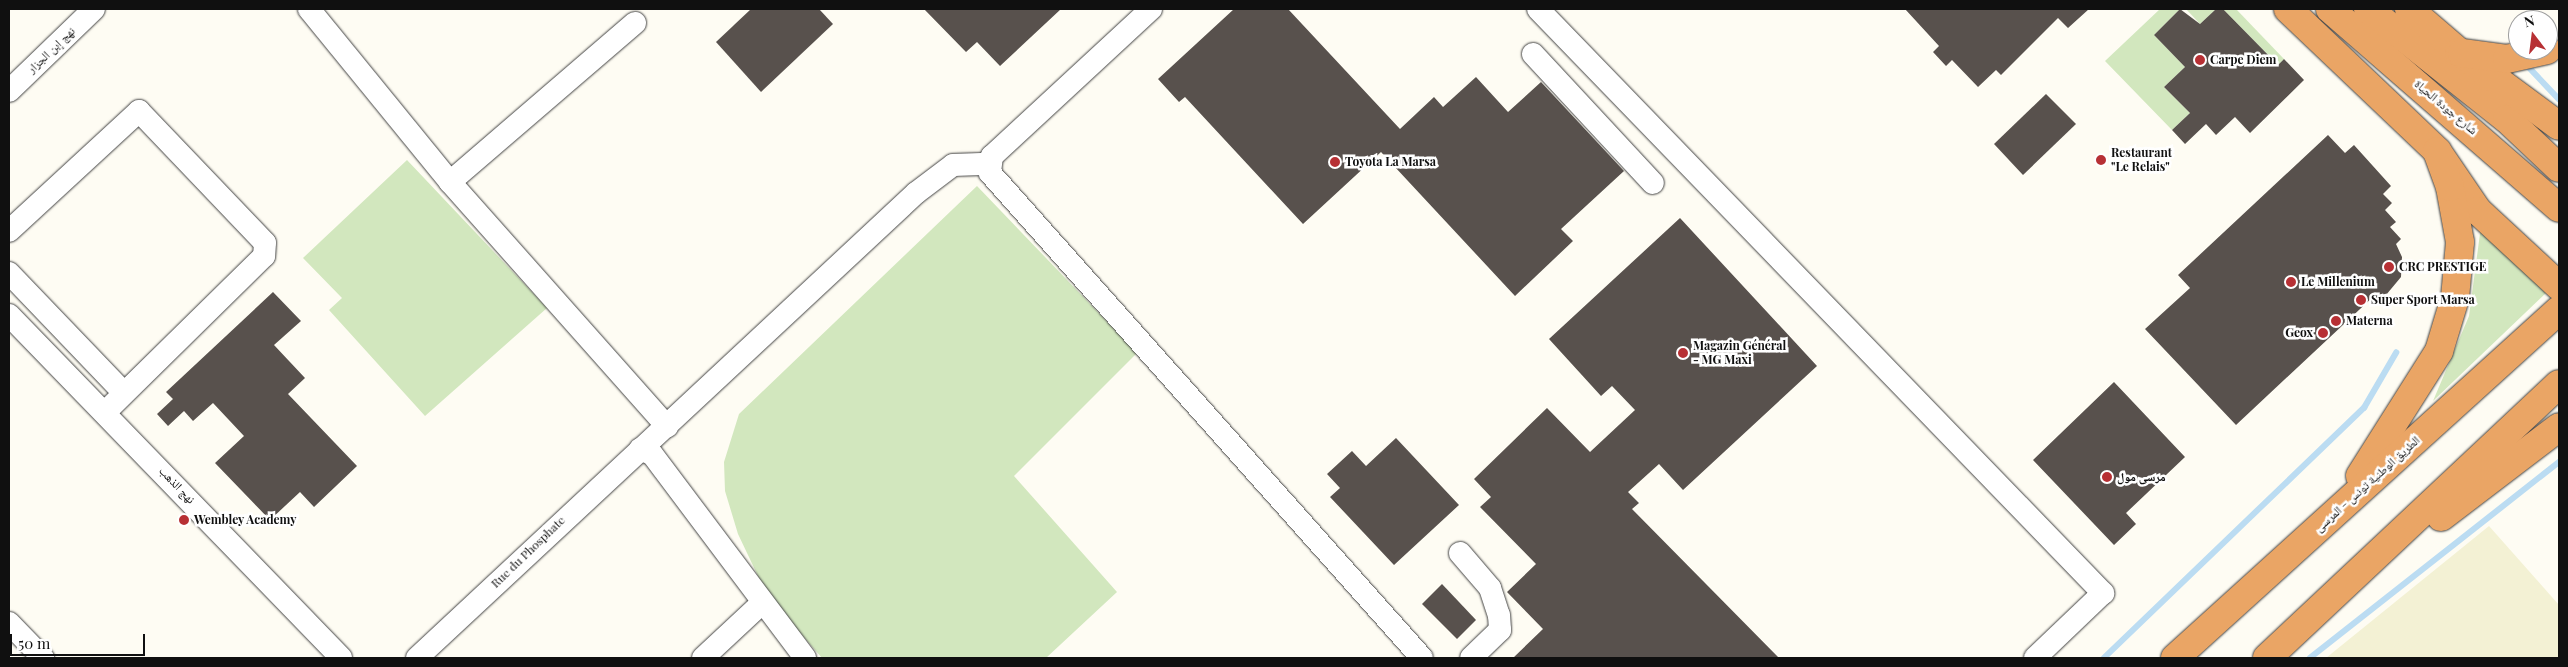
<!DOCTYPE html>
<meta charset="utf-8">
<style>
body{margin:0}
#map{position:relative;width:2568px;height:667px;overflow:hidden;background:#fefcf3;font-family:"Playfair Display","Noto Naskh Arabic",serif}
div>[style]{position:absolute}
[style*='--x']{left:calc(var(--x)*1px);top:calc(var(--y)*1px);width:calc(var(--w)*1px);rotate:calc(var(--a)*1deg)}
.farmland>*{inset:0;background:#f3f1d4}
.green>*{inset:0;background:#d2e7be}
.stream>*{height:5.5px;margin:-2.75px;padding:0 2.75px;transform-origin:2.75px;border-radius:2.75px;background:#bbdcf2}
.building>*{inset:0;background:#58514d}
.roads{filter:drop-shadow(0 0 1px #434343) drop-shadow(0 0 1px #434343)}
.minor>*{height:22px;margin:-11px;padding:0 11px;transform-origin:11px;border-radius:11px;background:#fff}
.highway>*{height:28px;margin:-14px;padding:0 14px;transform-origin:14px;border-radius:14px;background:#eaa565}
.dots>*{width:14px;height:14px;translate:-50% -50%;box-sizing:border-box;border:2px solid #fff;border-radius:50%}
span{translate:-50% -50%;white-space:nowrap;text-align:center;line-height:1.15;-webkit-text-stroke:5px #fff;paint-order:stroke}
.street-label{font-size:12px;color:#101010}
.poi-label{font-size:12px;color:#101010;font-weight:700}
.left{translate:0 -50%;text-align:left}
.right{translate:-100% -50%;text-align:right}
.frame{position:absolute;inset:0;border:10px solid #101010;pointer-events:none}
.north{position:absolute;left:2508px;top:10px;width:50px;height:50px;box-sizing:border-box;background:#fff;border:1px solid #9f9f9f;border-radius:50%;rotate:345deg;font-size:14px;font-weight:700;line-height:20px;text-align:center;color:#101010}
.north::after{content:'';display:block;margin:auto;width:18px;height:22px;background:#b73034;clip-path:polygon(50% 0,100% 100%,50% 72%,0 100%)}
.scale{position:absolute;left:10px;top:634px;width:135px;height:22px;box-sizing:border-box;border:2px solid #101010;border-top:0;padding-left:6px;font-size:15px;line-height:18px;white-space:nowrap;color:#101010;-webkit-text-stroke:4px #fff;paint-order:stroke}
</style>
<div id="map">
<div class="farmland">
<div style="clip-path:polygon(2489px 526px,2559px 605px,2559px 658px,2326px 658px)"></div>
</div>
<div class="green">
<div style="clip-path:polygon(2160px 9px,2180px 9px,2154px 35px,2185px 67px,2164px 87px,2190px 113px,2172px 130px,2105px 61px)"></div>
<div style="clip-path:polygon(2186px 9px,2216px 9px,2200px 24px)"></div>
<div style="clip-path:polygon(2223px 9px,2236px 9px,2284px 59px,2278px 65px)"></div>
<div style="clip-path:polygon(407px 160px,547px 308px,425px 416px,329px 310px,342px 298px,303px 258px)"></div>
<div style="clip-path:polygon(977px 186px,1137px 353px,1014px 476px,1117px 592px,1046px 658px,822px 658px,767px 595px,738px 534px,725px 491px,724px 462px,739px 414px)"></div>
<div style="clip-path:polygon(2481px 226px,2547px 292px,2433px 401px,2469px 316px)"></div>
</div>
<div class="stream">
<div style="--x:2524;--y:62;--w:51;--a:46.6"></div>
<div style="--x:2104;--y:658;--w:361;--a:-43.9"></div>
<div style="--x:2364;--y:408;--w:64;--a:-59.8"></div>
<div style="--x:2310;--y:658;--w:317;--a:-38.2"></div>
</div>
<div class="building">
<div style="clip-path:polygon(751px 9px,819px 9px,833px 24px,761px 92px,716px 42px)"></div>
<div style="clip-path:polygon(924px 9px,1061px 9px,1000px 66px,977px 42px,966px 52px)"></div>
<div style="clip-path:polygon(1234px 9px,1288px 9px,1400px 129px,1434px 97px,1443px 107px,1476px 77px,1508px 112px,1541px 82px,1624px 171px,1561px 229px,1573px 241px,1515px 296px,1381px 152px,1303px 224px,1185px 97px,1179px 102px,1158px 79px)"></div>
<div style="clip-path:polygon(1905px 9px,2089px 9px,2068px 28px,2058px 18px,2001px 75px,1996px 70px,1978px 87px,1952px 60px,1946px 66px,1933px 52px,1939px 46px)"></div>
<div style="clip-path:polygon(2180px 9px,2200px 24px,2216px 9px,2223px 9px,2278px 65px,2284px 59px,2304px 80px,2250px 133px,2235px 117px,2216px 135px,2206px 124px,2185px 144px,2172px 130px,2190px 113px,2164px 87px,2185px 67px,2154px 35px)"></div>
<div style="clip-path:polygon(2046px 94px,2076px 124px,2023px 175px,1994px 144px)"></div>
<div style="clip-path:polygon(2328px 135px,2345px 153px,2354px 145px,2391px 186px,2383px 194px,2392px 203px,2385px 210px,2396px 222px,2390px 227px,2401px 239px,2396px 244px,2402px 257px,2401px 277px,2381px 301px,2375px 295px,2236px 425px,2145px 329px,2190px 288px,2178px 275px)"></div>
<div style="clip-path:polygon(1680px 218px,1817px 366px,1683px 490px,1659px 464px,1628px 492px,1639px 503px,1632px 509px,1779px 658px,1513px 658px,1543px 629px,1507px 592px,1536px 564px,1480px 507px,1491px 497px,1474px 479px,1547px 408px,1590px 452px,1635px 410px,1612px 386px,1601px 396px,1549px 339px)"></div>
<div style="clip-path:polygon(273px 292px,301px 321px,274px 345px,305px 378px,288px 394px,357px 466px,314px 507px,300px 492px,270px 520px,215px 463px,244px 436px,213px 403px,193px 421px,184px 411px,168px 426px,157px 414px,173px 399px,166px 392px)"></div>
<div style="clip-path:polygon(2114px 382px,2185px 457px,2126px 513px,2136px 524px,2114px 545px,2033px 460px)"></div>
<div style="clip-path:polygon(1396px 438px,1459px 505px,1394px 565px,1330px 497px,1340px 488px,1327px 474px,1352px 451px,1366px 466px)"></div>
<div style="clip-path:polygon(1442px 584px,1476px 620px,1457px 639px,1422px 604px)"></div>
</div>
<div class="roads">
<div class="minor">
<div style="--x:309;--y:9;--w:223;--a:50.8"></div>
<div style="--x:450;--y:182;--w:327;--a:48.4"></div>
<div style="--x:1151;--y:9;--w:217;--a:137.2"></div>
<div style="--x:992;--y:156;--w:17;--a:97"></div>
<div style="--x:990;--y:173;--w:649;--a:48.31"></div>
<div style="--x:1538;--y:9;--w:813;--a:45.95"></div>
<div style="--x:2103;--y:593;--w:94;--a:136.3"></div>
<div style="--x:1533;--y:54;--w:176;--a:47.1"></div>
<div style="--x:9;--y:91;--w:118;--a:-44"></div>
<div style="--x:450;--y:182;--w:244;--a:-40.7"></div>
<div style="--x:9;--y:231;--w:177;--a:-42.7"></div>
<div style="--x:139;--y:111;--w:182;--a:46.3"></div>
<div style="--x:265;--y:243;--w:13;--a:94"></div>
<div style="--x:264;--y:256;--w:223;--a:135.5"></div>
<div style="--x:9;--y:273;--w:166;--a:46.2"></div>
<div style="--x:9;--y:315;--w:477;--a:45.9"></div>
<div style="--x:640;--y:449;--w:13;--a:23"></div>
<div style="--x:652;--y:454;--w:255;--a:53.1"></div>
<div style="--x:1460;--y:553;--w:46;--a:49.4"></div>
<div style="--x:1490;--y:588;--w:28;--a:72"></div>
<div style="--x:1499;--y:615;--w:15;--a:86"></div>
<div style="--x:1500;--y:630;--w:40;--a:136"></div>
<div style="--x:9;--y:623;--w:49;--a:45.8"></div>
<div style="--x:417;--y:658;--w:682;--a:-42.98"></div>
<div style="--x:916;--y:193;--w:46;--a:-37.1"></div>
<div style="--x:953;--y:165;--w:35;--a:-2"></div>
<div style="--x:703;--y:658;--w:81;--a:-43"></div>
</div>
<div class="highway">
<div style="--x:2288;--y:9;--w:206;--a:43.6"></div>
<div style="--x:2437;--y:151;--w:73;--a:55.7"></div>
<div style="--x:2478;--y:211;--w:110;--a:42.8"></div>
<div style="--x:2330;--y:9;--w:303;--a:41"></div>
<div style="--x:2368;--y:9;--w:177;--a:38.4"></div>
<div style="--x:2507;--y:119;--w:71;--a:43.3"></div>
<div style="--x:2409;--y:9;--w:66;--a:40.7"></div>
<div style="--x:2459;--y:52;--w:124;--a:36.5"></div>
<div style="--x:2462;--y:53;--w:45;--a:7.6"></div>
<div style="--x:2507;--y:59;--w:41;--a:-12.7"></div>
<div style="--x:2360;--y:476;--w:148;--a:-57.7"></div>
<div style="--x:2439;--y:351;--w:55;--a:-73.2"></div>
<div style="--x:2455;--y:298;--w:56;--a:-84.9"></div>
<div style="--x:2460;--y:242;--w:56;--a:-100.3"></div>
<div style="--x:2450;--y:187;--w:38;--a:-110"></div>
<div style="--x:2441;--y:517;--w:148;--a:-37.3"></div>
<div style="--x:2175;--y:658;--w:518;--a:-42.18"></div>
<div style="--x:2267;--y:658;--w:400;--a:-43.2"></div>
</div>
</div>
<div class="dots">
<div style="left:2200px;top:60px;background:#b73034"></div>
<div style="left:2101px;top:160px;background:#b73034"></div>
<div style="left:1335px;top:162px;background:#b73034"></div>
<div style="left:2389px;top:267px;background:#b73034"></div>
<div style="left:2291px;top:282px;background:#b73034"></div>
<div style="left:2361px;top:300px;background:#b73034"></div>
<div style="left:2336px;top:321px;background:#b73034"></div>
<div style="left:2323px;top:333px;background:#b73034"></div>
<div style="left:1683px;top:353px;background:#b73034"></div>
<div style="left:2107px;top:477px;background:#b73034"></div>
<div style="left:184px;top:520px;background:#b73034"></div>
</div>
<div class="street-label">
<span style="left:51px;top:50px;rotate:-44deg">نهج إبن الجزار</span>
<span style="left:2446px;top:107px;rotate:40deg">شارع جودة الحياة</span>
<span style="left:2367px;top:484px;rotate:-42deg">الطريق الوطنية تونس - المرسى</span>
<span style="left:177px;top:485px;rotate:46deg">نهج الذهب</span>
<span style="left:528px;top:552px;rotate:-44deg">Rue du Phosphate</span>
</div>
<div class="poi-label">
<span class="left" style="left:2210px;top:60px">Carpe Diem</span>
<span class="left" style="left:2111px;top:160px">Restaurant<br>"Le Relais"</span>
<span class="left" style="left:1345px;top:162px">Toyota La Marsa</span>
<span class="left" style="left:2399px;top:267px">CRC PRESTIGE</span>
<span class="left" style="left:2301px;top:282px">Le Millenium</span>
<span class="left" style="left:2371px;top:300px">Super Sport Marsa</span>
<span class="left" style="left:2346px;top:321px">Materna</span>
<span class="right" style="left:2313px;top:333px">Geox</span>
<span class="left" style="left:1693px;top:353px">Magazin Général<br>- MG Maxi</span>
<span class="left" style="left:2117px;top:477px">مرسى مول</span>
<span class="left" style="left:194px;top:520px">Wembley Academy</span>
</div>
<div class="frame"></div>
<div class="north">N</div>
<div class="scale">50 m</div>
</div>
